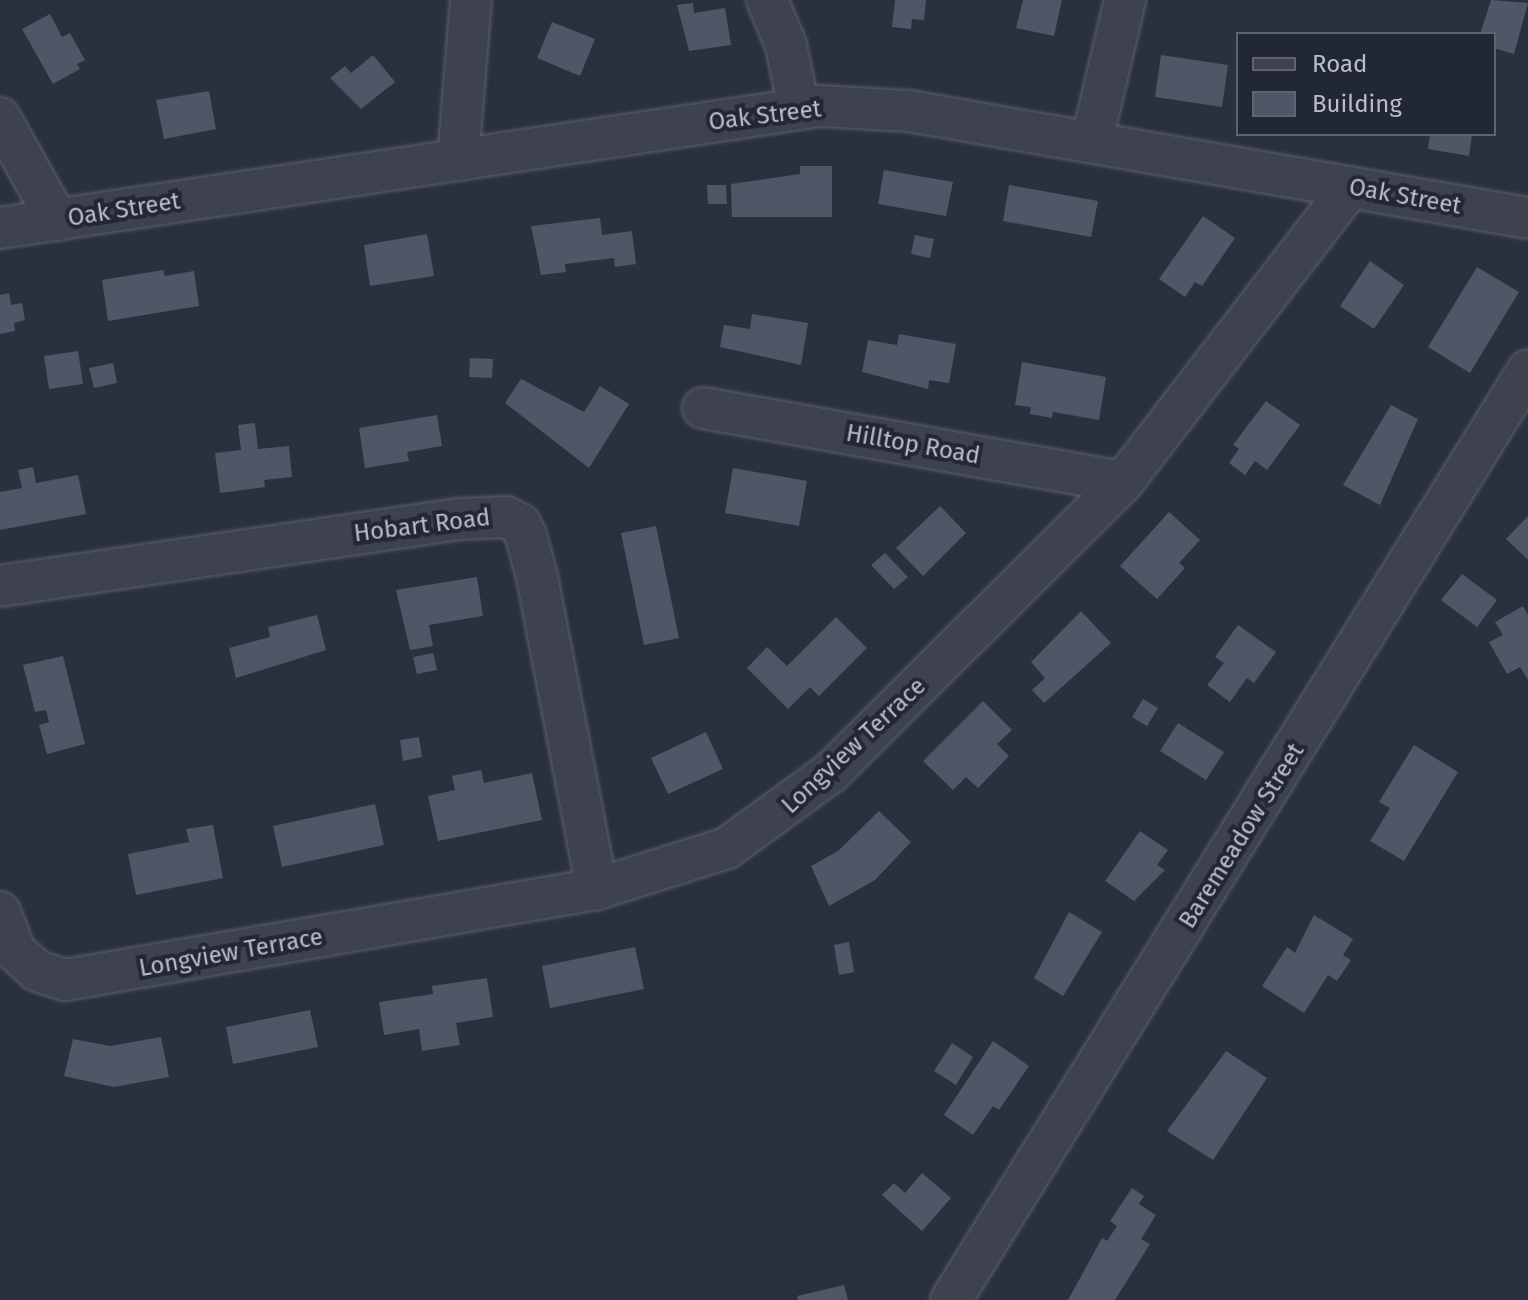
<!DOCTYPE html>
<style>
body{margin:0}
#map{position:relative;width:1528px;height:1300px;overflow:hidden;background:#29303e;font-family:"Fira Sans",sans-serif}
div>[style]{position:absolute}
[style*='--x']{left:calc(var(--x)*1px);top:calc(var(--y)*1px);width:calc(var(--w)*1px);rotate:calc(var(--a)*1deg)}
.building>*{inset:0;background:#505666}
.roads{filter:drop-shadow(0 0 2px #5b606c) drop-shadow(0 0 2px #5b606c)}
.minor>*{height:40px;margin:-20px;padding:0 20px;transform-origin:20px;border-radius:20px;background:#3d424e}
span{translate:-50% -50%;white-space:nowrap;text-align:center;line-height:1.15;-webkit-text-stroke:8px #222734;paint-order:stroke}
.street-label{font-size:24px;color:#babec9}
.legend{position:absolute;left:1236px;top:32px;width:260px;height:104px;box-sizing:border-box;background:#222734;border:2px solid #5f6370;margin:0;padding:10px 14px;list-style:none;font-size:24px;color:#babec9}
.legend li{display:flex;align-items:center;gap:16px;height:40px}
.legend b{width:40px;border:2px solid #5f6370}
</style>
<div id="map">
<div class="building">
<div style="clip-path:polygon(895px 0,926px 0,924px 20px,912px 19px,911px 29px,892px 27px)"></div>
<div style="clip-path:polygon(1023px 0,1062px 0,1054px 36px,1016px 28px)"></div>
<div style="clip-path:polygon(1491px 0,1528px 3px,1514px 54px,1494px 48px,1494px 34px,1480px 34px)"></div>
<div style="clip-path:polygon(693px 3px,694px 13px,725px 8px,731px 45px,689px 51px,677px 5px)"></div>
<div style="clip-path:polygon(50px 14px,62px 37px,70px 33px,85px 60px,77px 64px,80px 69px,53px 84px,22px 29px)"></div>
<div style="clip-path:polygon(552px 22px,595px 39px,580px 76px,537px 58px)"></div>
<div style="clip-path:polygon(373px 55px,395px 82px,361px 109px,330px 78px,345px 66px,351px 73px)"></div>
<div style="clip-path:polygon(1161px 55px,1228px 65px,1222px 107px,1155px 97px)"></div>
<div style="clip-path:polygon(209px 91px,216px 129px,164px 139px,156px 100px)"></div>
<div style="clip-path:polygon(1430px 134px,1472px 134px,1469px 156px,1428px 149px)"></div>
<div style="clip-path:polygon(800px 166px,832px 166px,832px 217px,732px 217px,731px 184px,800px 174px)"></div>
<div style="clip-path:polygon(884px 170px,953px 182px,946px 216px,878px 204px)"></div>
<div style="clip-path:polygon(707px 185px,726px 185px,727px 204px,708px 204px)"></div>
<div style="clip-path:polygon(1009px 185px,1098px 201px,1091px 237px,1003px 221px)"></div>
<div style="clip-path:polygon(1203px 216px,1235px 238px,1202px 286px,1195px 282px,1185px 297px,1159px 279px)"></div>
<div style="clip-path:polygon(600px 218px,602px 235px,632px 231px,636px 264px,615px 267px,614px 258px,565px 264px,566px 272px,541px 275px,531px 226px)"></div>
<div style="clip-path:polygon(427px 234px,434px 276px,370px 286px,364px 245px)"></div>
<div style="clip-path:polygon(915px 235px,934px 239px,930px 258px,911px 254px)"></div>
<div style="clip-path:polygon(1370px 261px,1404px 285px,1374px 329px,1340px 306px)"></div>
<div style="clip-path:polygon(1477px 267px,1519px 292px,1470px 373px,1428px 347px)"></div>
<div style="clip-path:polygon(163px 270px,165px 276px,194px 271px,199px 306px,108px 321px,102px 280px)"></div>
<div style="clip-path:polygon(9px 293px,11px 305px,22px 303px,25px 320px,14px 323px,15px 331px,0 334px,0 295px)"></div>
<div style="clip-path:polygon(752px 314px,808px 323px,801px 365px,720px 347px,724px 325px,750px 329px)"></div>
<div style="clip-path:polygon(899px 334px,956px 344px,949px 383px,929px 380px,928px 389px,862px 372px,868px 340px,897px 345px)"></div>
<div style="clip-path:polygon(78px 351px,83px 384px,49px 389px,44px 356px)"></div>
<div style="clip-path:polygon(470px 358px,493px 359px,492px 378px,469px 377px)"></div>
<div style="clip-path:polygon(1022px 362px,1106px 377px,1099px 420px,1053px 412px,1052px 418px,1030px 414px,1031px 407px,1015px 405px)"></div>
<div style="clip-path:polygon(113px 363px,117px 383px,94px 388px,89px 368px)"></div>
<div style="clip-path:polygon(521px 379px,584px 412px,600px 386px,629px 404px,589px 468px,505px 403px)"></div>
<div style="clip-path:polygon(1266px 401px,1300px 425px,1267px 470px,1255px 461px,1245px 475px,1229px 463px,1239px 449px,1233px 445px)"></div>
<div style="clip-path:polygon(1391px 405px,1418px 419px,1380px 505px,1343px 485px)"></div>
<div style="clip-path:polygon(437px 415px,442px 446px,407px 452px,409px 461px,365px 468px,359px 428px)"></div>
<div style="clip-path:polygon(255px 423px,258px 449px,289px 446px,292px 477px,264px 480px,265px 487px,220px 493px,215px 453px,241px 450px,238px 425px)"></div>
<div style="clip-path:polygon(33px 467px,36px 483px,78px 475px,86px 514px,0 530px,0 492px,22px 488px,18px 470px)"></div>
<div style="clip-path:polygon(733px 468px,807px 481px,799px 526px,725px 513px)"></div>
<div style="clip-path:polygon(940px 506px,966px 533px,923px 576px,896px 548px)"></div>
<div style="clip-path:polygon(1169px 512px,1200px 540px,1179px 563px,1185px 568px,1157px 599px,1120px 566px)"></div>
<div style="clip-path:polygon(1528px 516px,1528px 560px,1506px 539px)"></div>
<div style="clip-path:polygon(656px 526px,679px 638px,644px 645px,621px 533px)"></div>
<div style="clip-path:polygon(885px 553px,908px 577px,894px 589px,871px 565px)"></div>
<div style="clip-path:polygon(1462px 574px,1497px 600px,1477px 627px,1441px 600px)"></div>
<div style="clip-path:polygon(477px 577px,483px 616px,429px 625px,433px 646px,410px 650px,396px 590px)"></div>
<div style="clip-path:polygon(1523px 606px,1528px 615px,1528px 680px,1520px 667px,1507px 674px,1489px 642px,1503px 635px,1495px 622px)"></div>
<div style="clip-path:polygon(1081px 611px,1111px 643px,1044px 703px,1032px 690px,1045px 678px,1031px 662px)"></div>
<div style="clip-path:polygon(317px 615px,326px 650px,236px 678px,229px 648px,270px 637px,268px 627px)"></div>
<div style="clip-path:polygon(836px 617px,867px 648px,819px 696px,810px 687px,788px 709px,747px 668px,767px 647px,787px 666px)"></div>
<div style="clip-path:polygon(1238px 625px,1276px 652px,1254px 683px,1247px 678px,1230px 702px,1207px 685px,1224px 663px,1215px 657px)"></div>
<div style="clip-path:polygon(433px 653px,437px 670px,417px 674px,413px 657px)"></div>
<div style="clip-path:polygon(63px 656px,85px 744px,47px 754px,39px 725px,49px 722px,46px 710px,35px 712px,23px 665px)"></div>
<div style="clip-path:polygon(1143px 699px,1158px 708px,1147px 726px,1132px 717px)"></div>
<div style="clip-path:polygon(983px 701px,1012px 730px,997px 744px,1009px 756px,978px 788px,966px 777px,953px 790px,923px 761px)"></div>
<div style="clip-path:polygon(1178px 723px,1224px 752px,1206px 780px,1160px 751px)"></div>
<div style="clip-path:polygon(706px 732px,723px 769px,668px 794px,651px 758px)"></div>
<div style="clip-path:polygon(419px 737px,422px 757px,403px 761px,400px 740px)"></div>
<div style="clip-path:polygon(1414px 745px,1458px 772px,1404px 861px,1370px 841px,1390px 808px,1379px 802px)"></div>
<div style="clip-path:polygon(481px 770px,484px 783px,532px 773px,542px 820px,438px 841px,428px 796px,455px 790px,452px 776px)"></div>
<div style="clip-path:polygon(375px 804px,384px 845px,282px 867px,273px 826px)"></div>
<div style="clip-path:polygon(879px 811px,911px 842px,875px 880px,829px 906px,811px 866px,838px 851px)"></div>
<div style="clip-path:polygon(213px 825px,223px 878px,136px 895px,128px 854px,189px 842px,186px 829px)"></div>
<div style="clip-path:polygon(1140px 831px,1168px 850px,1157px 865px,1165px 870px,1134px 901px,1105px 881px)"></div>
<div style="clip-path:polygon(1069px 912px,1102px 932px,1063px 996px,1034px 978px)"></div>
<div style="clip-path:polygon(1314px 915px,1353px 939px,1343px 955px,1351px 960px,1337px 981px,1328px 975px,1304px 1013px,1262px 986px,1287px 947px,1295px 953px)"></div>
<div style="clip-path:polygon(849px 942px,854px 972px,839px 975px,834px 945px)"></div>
<div style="clip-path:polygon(635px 947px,644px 989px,550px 1008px,542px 966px)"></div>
<div style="clip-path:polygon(487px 978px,493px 1017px,456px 1023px,460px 1045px,422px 1051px,419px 1029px,384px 1035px,379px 1002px,433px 994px,432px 986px)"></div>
<div style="clip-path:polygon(310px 1010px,318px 1047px,233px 1064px,226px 1027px)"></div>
<div style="clip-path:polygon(161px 1037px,169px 1077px,114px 1087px,64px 1076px,73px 1039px,110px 1046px)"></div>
<div style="clip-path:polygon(993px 1041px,1029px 1066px,999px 1110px,993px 1106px,973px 1135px,944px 1115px)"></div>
<div style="clip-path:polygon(952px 1043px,973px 1057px,956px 1085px,934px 1071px)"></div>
<div style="clip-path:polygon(1226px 1051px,1267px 1078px,1213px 1160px,1167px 1131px)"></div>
<div style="clip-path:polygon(922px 1173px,951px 1198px,922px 1231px,882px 1195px,894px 1183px,905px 1193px)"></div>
<div style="clip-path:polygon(1132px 1188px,1144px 1196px,1139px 1204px,1156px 1215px,1141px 1239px,1150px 1244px,1115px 1300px,1068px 1300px,1102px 1238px,1107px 1241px,1117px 1226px,1110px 1221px)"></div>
<div style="clip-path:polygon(844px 1285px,848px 1300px,798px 1300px,797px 1296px)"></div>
</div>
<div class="roads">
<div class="minor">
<div style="--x:767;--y:0;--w:49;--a:67.1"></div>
<div style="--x:786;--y:45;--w:65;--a:78.5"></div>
<div style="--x:0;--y:118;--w:117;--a:60.8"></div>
<div style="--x:1092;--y:140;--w:144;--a:-76.7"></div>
<div style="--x:458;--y:160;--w:161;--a:-85.4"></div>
<div style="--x:0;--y:228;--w:829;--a:-8.46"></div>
<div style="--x:820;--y:106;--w:89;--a:3.2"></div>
<div style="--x:909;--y:111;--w:628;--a:9.81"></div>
<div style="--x:703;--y:408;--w:426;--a:10"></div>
<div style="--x:0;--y:586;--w:463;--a:-8.3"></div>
<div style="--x:458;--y:519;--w:48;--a:-2.4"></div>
<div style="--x:506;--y:517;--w:16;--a:27"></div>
<div style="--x:520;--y:524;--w:13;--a:63"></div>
<div style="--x:526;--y:536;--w:42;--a:75"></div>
<div style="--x:537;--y:577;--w:318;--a:79.1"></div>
<div style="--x:0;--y:912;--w:42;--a:69"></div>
<div style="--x:15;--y:951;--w:30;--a:42"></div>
<div style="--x:37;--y:971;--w:29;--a:18"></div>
<div style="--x:65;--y:980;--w:540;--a:-9.71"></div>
<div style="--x:597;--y:889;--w:136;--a:-17.5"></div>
<div style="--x:727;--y:848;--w:127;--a:-36.1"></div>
<div style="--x:830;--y:773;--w:413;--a:-44.8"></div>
<div style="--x:1123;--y:482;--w:372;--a:-52.4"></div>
<div style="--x:951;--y:1300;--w:1094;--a:-58.18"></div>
</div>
</div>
<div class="street-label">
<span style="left:765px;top:116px;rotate:-7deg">Oak Street</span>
<span style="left:1405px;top:197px;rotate:10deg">Oak Street</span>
<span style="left:124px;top:210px;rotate:-9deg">Oak Street</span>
<span style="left:913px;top:445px;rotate:10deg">Hilltop Road</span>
<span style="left:422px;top:526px;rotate:-7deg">Hobart Road</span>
<span style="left:854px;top:746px;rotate:-43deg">Longview Terrace</span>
<span style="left:1242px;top:836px;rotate:-58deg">Baremeadow Street</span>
<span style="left:231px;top:953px;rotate:-10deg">Longview Terrace</span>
</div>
<ul class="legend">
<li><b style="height:10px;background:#3d424e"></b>Road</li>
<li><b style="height:22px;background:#505666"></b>Building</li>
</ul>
</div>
